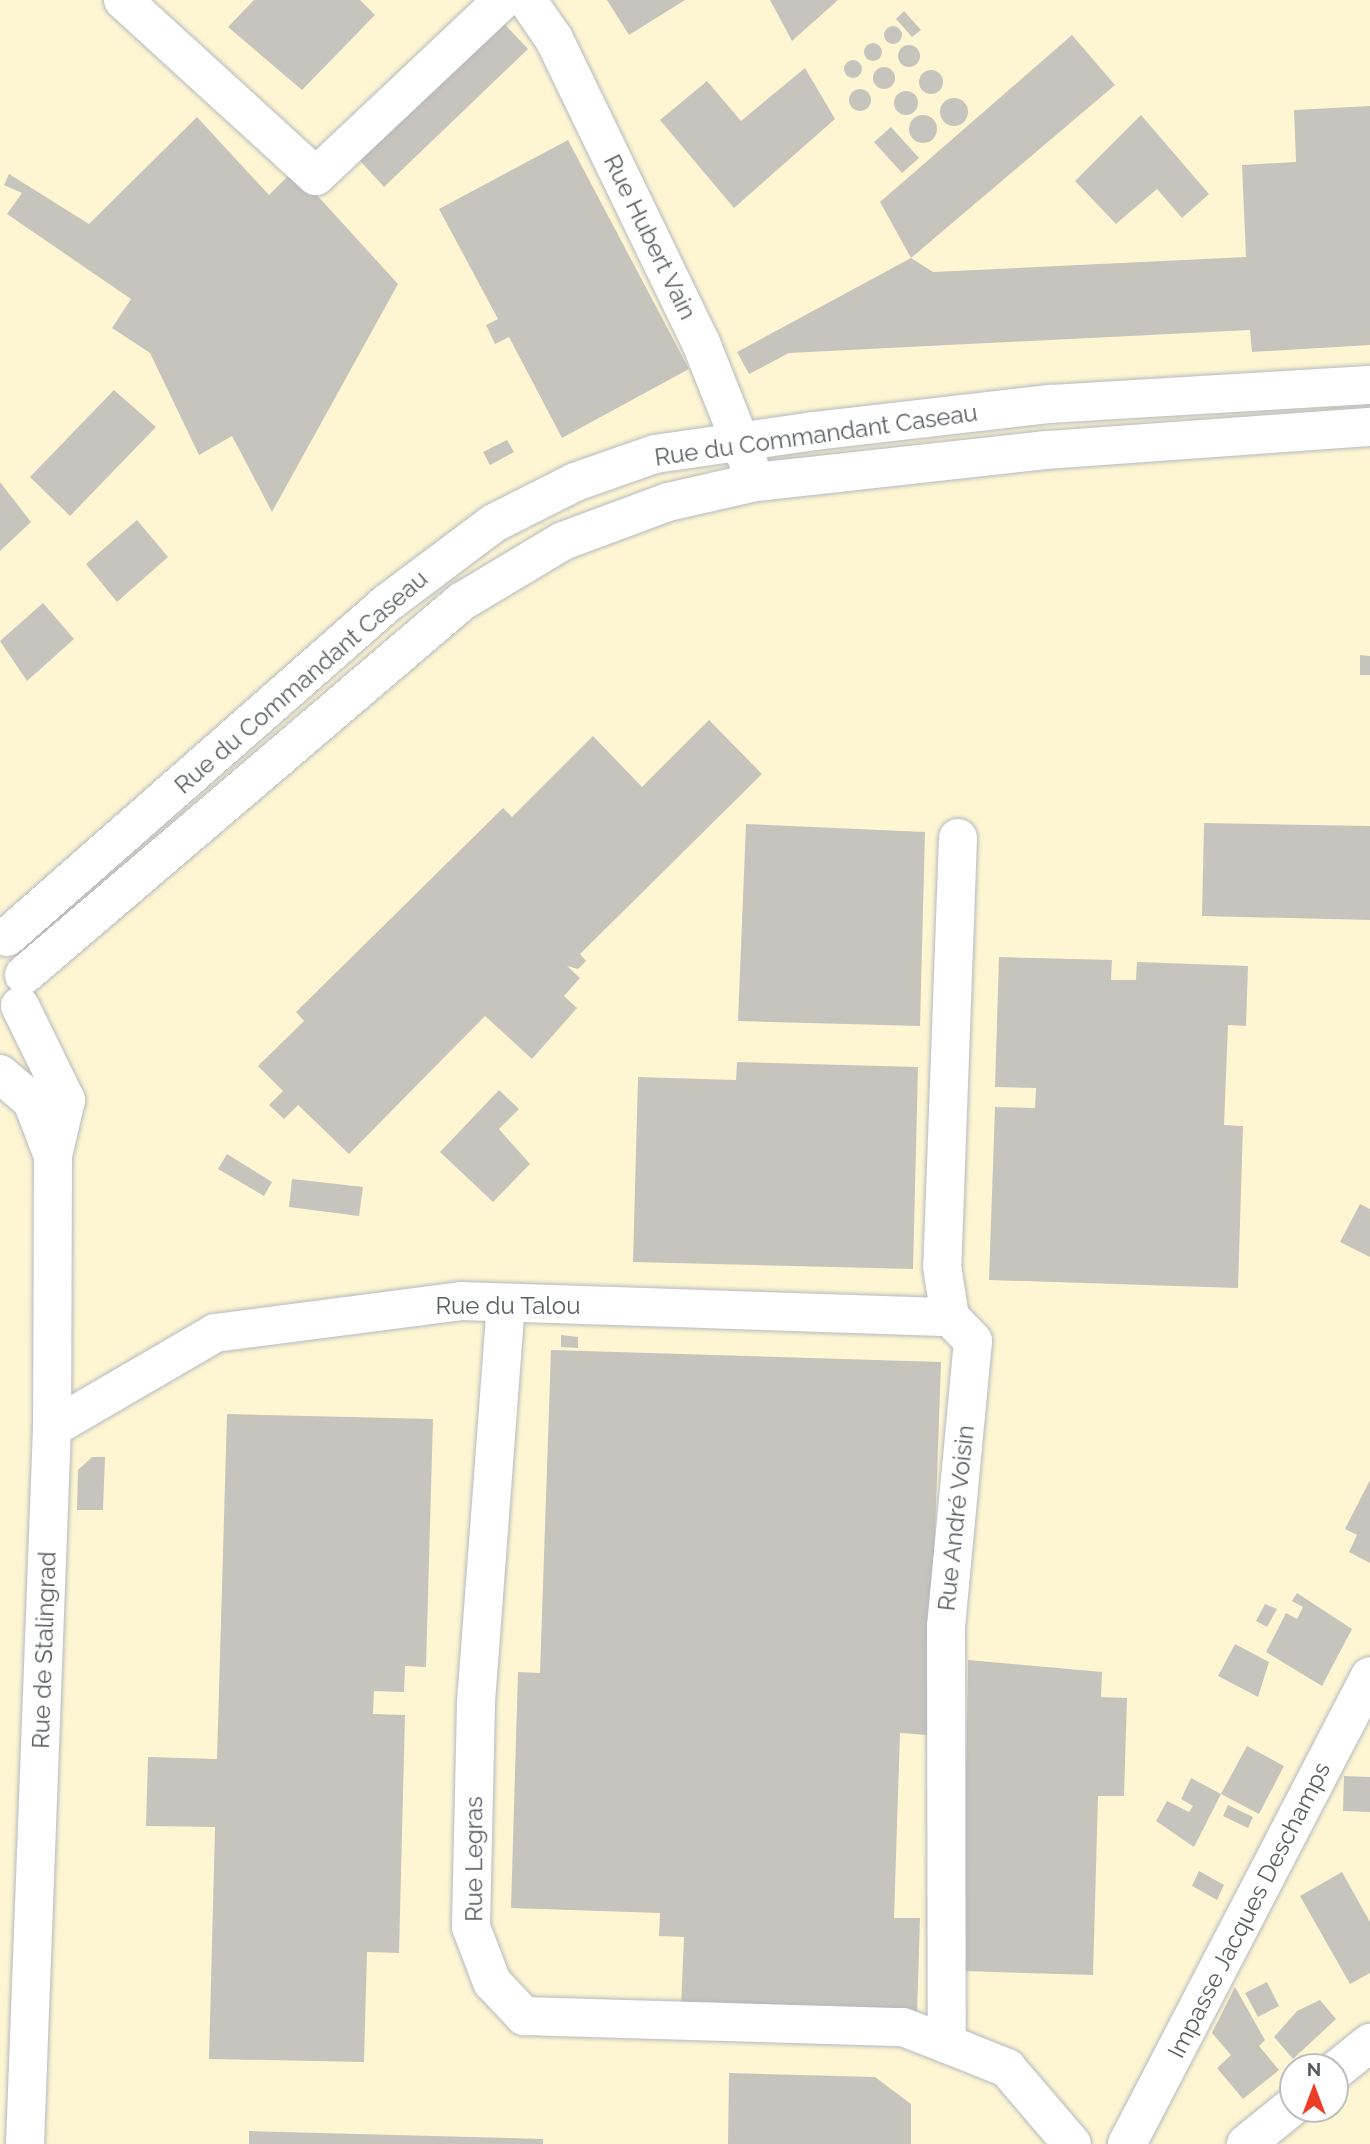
<!DOCTYPE html>
<meta charset="utf-8">
<style>
body{margin:0}
#map{position:relative;width:1370px;height:2144px;overflow:hidden;background:#edeae0;font-family:Raleway,sans-serif}
div>[style]{position:absolute}
[style*='--x']{left:calc(var(--x)*1px);top:calc(var(--y)*1px);width:calc(var(--w)*1px);rotate:calc(var(--a)*1deg)}
.commercial>*{inset:0;background:#fef6d3}
.building>*{inset:0;background:#c7c4bd}
.round{border-radius:50%}
.roads{filter:drop-shadow(0 0 2px #b6b8bd) drop-shadow(0 0 2px #b6b8bd)}
.minor>*{height:38px;margin:-19px;padding:0 19px;transform-origin:19px;border-radius:19px;background:#fff}
span{translate:-50% -50%;white-space:nowrap;text-align:center;line-height:1.15;-webkit-text-stroke:5px #fff;paint-order:stroke}
.street-label{font-size:24px;color:#595d62}
.north{position:absolute;left:1279px;top:2053px;width:70px;height:70px;box-sizing:border-box;background:#fff;border:2px solid #bdbec0;border-radius:50%;rotate:0deg;font-size:19px;font-weight:700;line-height:28px;text-align:center;color:#595d62}
.north::after{content:'';display:block;margin:auto;width:24px;height:32px;background:#ec3e27;clip-path:polygon(50% 0,100% 100%,50% 72%,0 100%)}
</style>
<div id="map">
<div class="commercial">
<div style="clip-path:polygon(evenodd,0 0,1370px 0,1370px 2144px,0 2144px,0 0,1293px 2067px,1335px 2067px,1335px 2109px,1293px 2109px,1293px 2067px)"></div>
</div>
<div class="building">
<div style="clip-path:polygon(254px 0,360px 0,375px 15px,302px 90px,228px 27px)"></div>
<div style="clip-path:polygon(607px 0,685px 0,629px 35px)"></div>
<div style="clip-path:polygon(770px 0,838px 0,792px 41px)"></div>
<div style="clip-path:polygon(904px 11px,921px 30px,912px 37px,896px 19px)"></div>
<div style="clip-path:polygon(498px 17px,528px 49px,384px 187px,354px 154px)"></div>
<div class="round" style="left:884px;top:26px;width:18px;height:18px"></div>
<div style="clip-path:polygon(1072px 35px,1115px 85px,911px 258px,880px 202px)"></div>
<div class="round" style="left:864px;top:43px;width:18px;height:18px"></div>
<div class="round" style="left:898px;top:45px;width:22px;height:22px"></div>
<div class="round" style="left:844px;top:60px;width:18px;height:18px"></div>
<div class="round" style="left:873px;top:67px;width:22px;height:22px"></div>
<div style="clip-path:polygon(805px 68px,835px 119px,734px 208px,660px 120px,707px 81px,741px 121px)"></div>
<div class="round" style="left:919px;top:70px;width:24px;height:24px"></div>
<div class="round" style="left:849px;top:89px;width:22px;height:22px"></div>
<div class="round" style="left:894px;top:91px;width:24px;height:24px"></div>
<div class="round" style="left:940px;top:98px;width:28px;height:28px"></div>
<div style="clip-path:polygon(1370px 106px,1370px 345px,1252px 352px,1250px 330px,789px 353px,749px 374px,737px 352px,911px 258px,933px 272px,1246px 257px,1242px 165px,1296px 162px,1294px 110px)"></div>
<div style="clip-path:polygon(1141px 115px,1209px 194px,1182px 218px,1157px 189px,1116px 224px,1075px 181px)"></div>
<div class="round" style="left:909px;top:115px;width:28px;height:28px"></div>
<div style="clip-path:polygon(197px 117px,269px 195px,288px 176px,310px 196px,315px 193px,398px 284px,272px 512px,232px 436px,199px 455px,150px 353px,112px 328px,131px 299px,7px 214px,22px 193px,4px 185px,9px 174px,89px 224px)"></div>
<div style="clip-path:polygon(891px 127px,919px 158px,902px 173px,874px 142px)"></div>
<div style="clip-path:polygon(568px 140px,689px 369px,562px 438px,509px 337px,495px 344px,486px 325px,498px 319px,439px 209px)"></div>
<div style="clip-path:polygon(114px 390px,156px 427px,70px 516px,30px 477px)"></div>
<div style="clip-path:polygon(507px 440px,514px 452px,490px 465px,483px 452px)"></div>
<div style="clip-path:polygon(0 482px,31px 522px,0 551px)"></div>
<div style="clip-path:polygon(137px 520px,168px 557px,117px 602px,86px 564px)"></div>
<div style="clip-path:polygon(43px 603px,74px 639px,27px 681px,0 641px)"></div>
<div style="clip-path:polygon(1360px 655px,1370px 656px,1370px 675px,1360px 675px)"></div>
<div style="clip-path:polygon(709px 720px,762px 774px,580px 954px,586px 961px,578px 969px,567px 966px,580px 978px,564px 996px,577px 1008px,532px 1059px,485px 1016px,349px 1154px,298px 1105px,284px 1119px,269px 1105px,283px 1091px,258px 1066px,304px 1021px,296px 1012px,503px 808px,512px 817px,593px 736px,642px 787px)"></div>
<div style="clip-path:polygon(1204px 823px,1370px 826px,1370px 920px,1202px 916px)"></div>
<div style="clip-path:polygon(746px 824px,925px 832px,920px 1026px,738px 1021px)"></div>
<div style="clip-path:polygon(999px 957px,1112px 960px,1111px 980px,1136px 980px,1137px 962px,1248px 966px,1246px 1026px,1228px 1025px,1224px 1125px,1243px 1126px,1238px 1288px,989px 1280px,995px 1107px,1035px 1108px,1036px 1088px,995px 1087px)"></div>
<div style="clip-path:polygon(737px 1062px,918px 1067px,913px 1269px,633px 1262px,638px 1077px,736px 1080px)"></div>
<div style="clip-path:polygon(499px 1090px,519px 1109px,499px 1129px,530px 1164px,493px 1202px,440px 1152px)"></div>
<div style="clip-path:polygon(227px 1154px,272px 1182px,264px 1196px,218px 1169px)"></div>
<div style="clip-path:polygon(292px 1179px,363px 1187px,359px 1216px,289px 1207px)"></div>
<div style="clip-path:polygon(1360px 1204px,1370px 1209px,1370px 1257px,1340px 1242px)"></div>
<div style="clip-path:polygon(561px 1335px,578px 1337px,578px 1348px,561px 1347px)"></div>
<div style="clip-path:polygon(551px 1350px,941px 1362px,928px 1735px,900px 1733px,894px 1918px,920px 1918px,917px 2015px,681px 2007px,684px 1937px,659px 1936px,660px 1913px,511px 1908px,518px 1672px,540px 1673px)"></div>
<div style="clip-path:polygon(227px 1414px,433px 1419px,426px 1667px,405px 1666px,404px 1692px,374px 1691px,373px 1714px,405px 1715px,399px 1953px,367px 1952px,364px 2062px,209px 2059px,215px 1827px,146px 1826px,148px 1757px,217px 1759px)"></div>
<div style="clip-path:polygon(92px 1457px,105px 1457px,103px 1510px,77px 1510px,78px 1470px)"></div>
<div style="clip-path:polygon(1370px 1480px,1370px 1563px,1349px 1552px,1357px 1535px,1345px 1529px)"></div>
<div style="clip-path:polygon(1297px 1593px,1352px 1629px,1322px 1686px,1266px 1652px,1286px 1613px,1297px 1619px,1303px 1607px,1292px 1601px)"></div>
<div style="clip-path:polygon(1265px 1604px,1277px 1609px,1267px 1627px,1256px 1621px)"></div>
<div style="clip-path:polygon(1235px 1644px,1269px 1662px,1258px 1697px,1218px 1676px)"></div>
<div style="clip-path:polygon(968px 1660px,1102px 1672px,1101px 1697px,1127px 1698px,1124px 1796px,1098px 1796px,1093px 1975px,963px 1971px)"></div>
<div style="clip-path:polygon(1247px 1746px,1284px 1766px,1259px 1814px,1221px 1794px,1194px 1847px,1156px 1821px,1167px 1801px,1189px 1812px,1193px 1806px,1181px 1799px,1191px 1778px,1221px 1794px)"></div>
<div style="clip-path:polygon(1344px 1776px,1370px 1777px,1370px 1812px,1343px 1811px)"></div>
<div style="clip-path:polygon(1228px 1805px,1253px 1817px,1248px 1828px,1223px 1816px)"></div>
<div style="clip-path:polygon(1199px 1871px,1224px 1885px,1217px 1900px,1192px 1886px)"></div>
<div style="clip-path:polygon(1342px 1872px,1370px 1922px,1370px 1973px,1350px 1984px,1300px 1896px)"></div>
<div style="clip-path:polygon(1267px 1982px,1279px 2006px,1258px 2017px,1245px 1993px)"></div>
<div style="clip-path:polygon(1235px 1987px,1265px 2040px,1259px 2046px,1279px 2070px,1243px 2099px,1217px 2068px,1231px 2055px,1212px 2033px)"></div>
<div style="clip-path:polygon(1320px 2000px,1336px 2019px,1293px 2059px,1274px 2037px,1297px 2011px)"></div>
<div style="clip-path:polygon(729px 2073px,875px 2077px,911px 2104px,911px 2144px,728px 2144px)"></div>
<div style="clip-path:polygon(249px 2131px,543px 2139px,543px 2144px,249px 2144px)"></div>
</div>
<div class="roads">
<div class="minor">
<div style="--x:123;--y:0;--w:261;--a:42.4"></div>
<div style="--x:316;--y:176;--w:257;--a:-43.3"></div>
<div style="--x:527;--y:0;--w:47;--a:55.3"></div>
<div style="--x:554;--y:39;--w:338;--a:64.2"></div>
<div style="--x:701;--y:343;--w:130;--a:68.4"></div>
<div style="--x:958;--y:838;--w:428;--a:92.1"></div>
<div style="--x:942;--y:1266;--w:52;--a:81.1"></div>
<div style="--x:950;--y:1317;--w:33;--a:46"></div>
<div style="--x:973;--y:1341;--w:286;--a:95.4"></div>
<div style="--x:946;--y:1626;--w:418;--a:89.9"></div>
<div style="--x:947;--y:2044;--w:65;--a:21.8"></div>
<div style="--x:1007;--y:2068;--w:100;--a:49.5"></div>
<div style="--x:7;--y:937;--w:505;--a:-41.3"></div>
<div style="--x:386;--y:604;--w:135;--a:-36.9"></div>
<div style="--x:494;--y:523;--w:91;--a:-26.8"></div>
<div style="--x:575;--y:482;--w:85;--a:-19.3"></div>
<div style="--x:655;--y:454;--w:162;--a:-8.2"></div>
<div style="--x:815;--y:431;--w:237;--a:-6.6"></div>
<div style="--x:1050;--y:404;--w:321;--a:-3.4"></div>
<div style="--x:24;--y:975;--w:575;--a:-40.48"></div>
<div style="--x:461;--y:602;--w:119;--a:-30.9"></div>
<div style="--x:563;--y:541;--w:112;--a:-20.4"></div>
<div style="--x:668;--y:502;--w:90;--a:-12.8"></div>
<div style="--x:756;--y:482;--w:293;--a:-6.3"></div>
<div style="--x:1047;--y:450;--w:324;--a:-4.1"></div>
<div style="--x:20;--y:1006;--w:105;--a:63.9"></div>
<div style="--x:66;--y:1100;--w:57;--a:103.1"></div>
<div style="--x:53;--y:1156;--w:272;--a:90.2"></div>
<div style="--x:52;--y:1428;--w:717;--a:92.16"></div>
<div style="--x:0;--y:1074;--w:42;--a:40.2"></div>
<div style="--x:32;--y:1101;--w:59;--a:69.1"></div>
<div style="--x:506;--y:1303;--w:402;--a:94.3"></div>
<div style="--x:476;--y:1704;--w:223;--a:91.3"></div>
<div style="--x:471;--y:1927;--w:59;--a:69.1"></div>
<div style="--x:492;--y:1982;--w:47;--a:46.7"></div>
<div style="--x:524;--y:2016;--w:379;--a:1.7"></div>
<div style="--x:903;--y:2027;--w:47;--a:21.1"></div>
<div style="--x:52;--y:1428;--w:189;--a:-30.2"></div>
<div style="--x:215;--y:1333;--w:248;--a:-7.4"></div>
<div style="--x:461;--y:1301;--w:489;--a:1.9"></div>
<div style="--x:1335;--y:2071;--w:45;--a:-38.7"></div>
<div style="--x:1127;--y:2144;--w:527;--a:-62.56"></div>
<div style="--x:1246;--y:2144;--w:60;--a:-39"></div>
</div>
</div>
<div class="street-label">
<span style="left:650px;top:237px;rotate:64deg">Rue Hubert Vain</span>
<span style="left:816px;top:435px;rotate:-8deg">Rue du Commandant Caseau</span>
<span style="left:301px;top:682px;rotate:-41deg">Rue du Commandant Caseau</span>
<span style="left:508px;top:1306px">Rue du Talou</span>
<span style="left:956px;top:1518px;rotate:-84deg">Rue André Voisin</span>
<span style="left:44px;top:1650px;rotate:-88deg">Rue de Stalingrad</span>
<span style="left:474px;top:1859px;rotate:-90deg">Rue Legras</span>
<span style="left:1249px;top:1910px;rotate:-63deg">Impasse Jacques Deschamps</span>
</div>
<div class="north">N</div>
</div>
